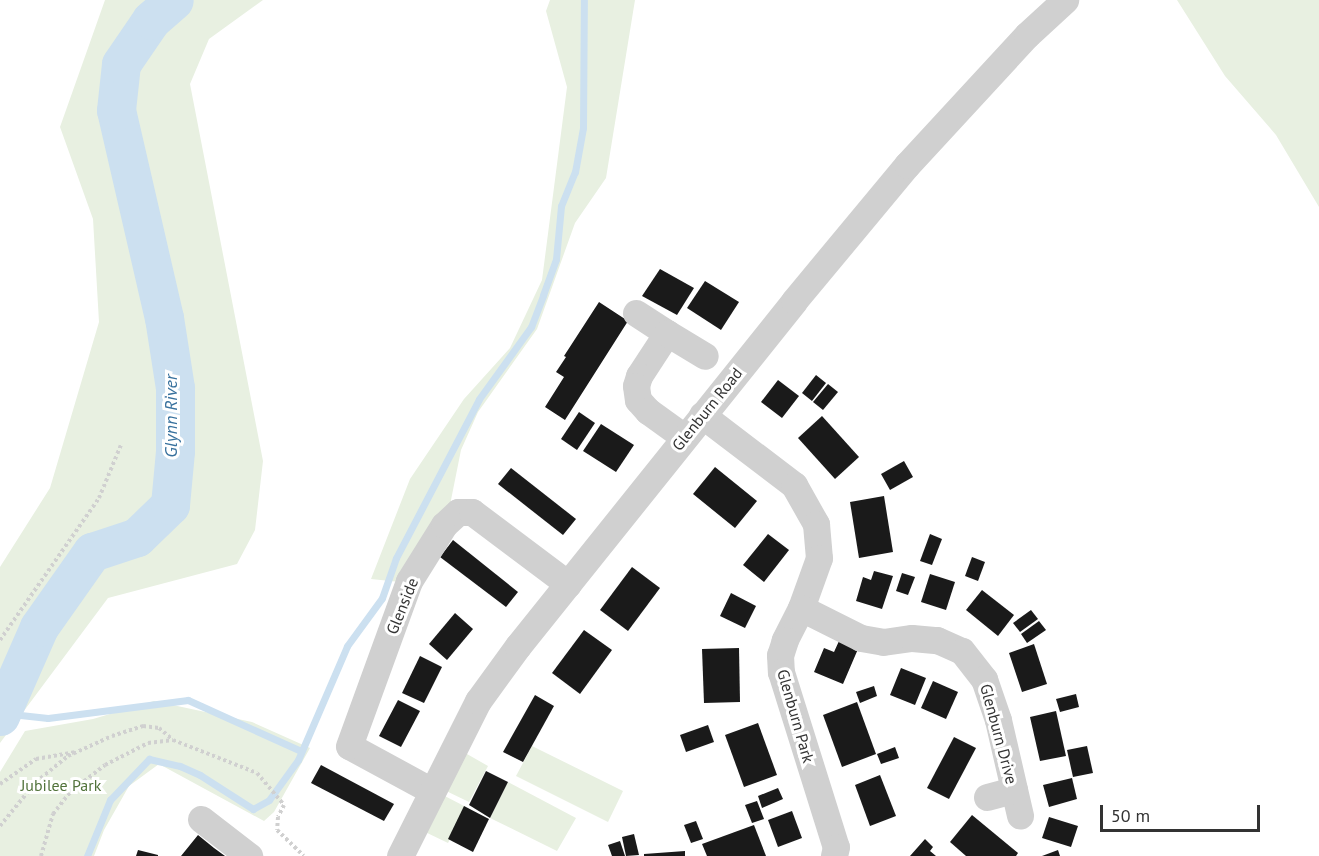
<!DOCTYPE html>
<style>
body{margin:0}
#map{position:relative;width:1319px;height:856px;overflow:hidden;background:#fff;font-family:"PT Sans",sans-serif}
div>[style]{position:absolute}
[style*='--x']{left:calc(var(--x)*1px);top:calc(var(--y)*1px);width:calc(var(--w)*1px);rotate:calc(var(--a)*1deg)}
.green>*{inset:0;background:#e8f0e1}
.stream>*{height:7px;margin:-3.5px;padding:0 3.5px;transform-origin:3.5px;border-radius:3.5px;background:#cce0f0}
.river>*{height:39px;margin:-19.5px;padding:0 19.5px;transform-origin:19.5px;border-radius:19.5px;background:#cce0f0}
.building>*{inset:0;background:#1a1a1a}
.path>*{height:4px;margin-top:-2px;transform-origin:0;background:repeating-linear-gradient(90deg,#d0d0d0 0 3px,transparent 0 6px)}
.minor>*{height:27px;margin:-13.5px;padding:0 13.5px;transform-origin:13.5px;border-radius:13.5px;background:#d0d0d0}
span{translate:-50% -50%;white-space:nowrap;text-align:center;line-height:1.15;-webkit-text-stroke:6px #fff;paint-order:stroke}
.street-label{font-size:16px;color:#333}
.park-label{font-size:16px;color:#52733b}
.water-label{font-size:18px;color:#38719d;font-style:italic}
.scale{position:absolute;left:1100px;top:805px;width:160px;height:27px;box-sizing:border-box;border:3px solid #333;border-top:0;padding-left:8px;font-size:18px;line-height:21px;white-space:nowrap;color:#333;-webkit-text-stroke:4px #fff;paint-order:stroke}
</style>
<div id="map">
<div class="green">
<div style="clip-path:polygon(105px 0,263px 0,209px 39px,190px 84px,263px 461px,255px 530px,237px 564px,108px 598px,0 743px,0 567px,50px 488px,99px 322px,93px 219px,60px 127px)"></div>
<div style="clip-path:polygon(550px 0,635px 0,606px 178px,575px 223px,537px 329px,478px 412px,461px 450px,448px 515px,400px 582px,371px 579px,410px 479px,464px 399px,510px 348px,542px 280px,567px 87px,546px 11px)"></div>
<div style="clip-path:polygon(1177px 0,1319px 0,1319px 207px,1276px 135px,1225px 76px)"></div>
<div style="clip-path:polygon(154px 701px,252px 722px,310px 748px,274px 812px,264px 821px,159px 764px,129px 786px,104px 830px,94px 856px,0 856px,0 772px,25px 731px,93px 719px)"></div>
<div style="clip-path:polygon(532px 746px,623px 791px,608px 822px,516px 776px)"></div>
<div style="clip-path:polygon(460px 750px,488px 766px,469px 802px,440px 788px)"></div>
<div style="clip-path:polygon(508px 782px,576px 818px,557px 851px,490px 818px)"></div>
<div style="clip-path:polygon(439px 793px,466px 807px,448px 843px,421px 830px)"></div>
</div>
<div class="stream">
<div style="--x:2;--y:713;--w:46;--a:6.2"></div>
<div style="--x:48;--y:718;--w:141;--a:-7.3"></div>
<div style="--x:188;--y:700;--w:124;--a:24.3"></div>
<div style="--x:87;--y:856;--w:61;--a:-67.7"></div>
<div style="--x:110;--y:800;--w:57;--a:-46.4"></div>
<div style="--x:149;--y:759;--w:32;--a:13"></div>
<div style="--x:180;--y:766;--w:22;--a:24"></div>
<div style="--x:200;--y:775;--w:63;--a:32.7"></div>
<div style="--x:253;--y:809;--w:18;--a:-29"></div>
<div style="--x:269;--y:800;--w:49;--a:-54.1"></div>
<div style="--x:298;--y:760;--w:124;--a:-66.7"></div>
<div style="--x:347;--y:646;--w:59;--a:-53.9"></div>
<div style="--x:382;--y:598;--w:42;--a:-70.7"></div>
<div style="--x:396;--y:558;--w:179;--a:-62.4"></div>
<div style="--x:479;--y:399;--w:89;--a:-54.2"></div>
<div style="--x:531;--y:327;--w:34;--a:-69"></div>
<div style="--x:543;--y:295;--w:38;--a:-70"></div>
<div style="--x:556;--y:259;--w:53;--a:-84.6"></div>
<div style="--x:561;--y:206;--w:37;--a:-68"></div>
<div style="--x:575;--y:172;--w:45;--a:-79.7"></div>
<div style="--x:583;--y:128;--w:128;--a:-89.6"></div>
</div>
<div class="river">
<div style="--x:0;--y:716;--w:97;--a:-66.3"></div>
<div style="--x:39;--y:627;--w:92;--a:-54.8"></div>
<div style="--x:92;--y:552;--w:47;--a:-18.4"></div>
<div style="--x:137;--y:537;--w:46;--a:-44.1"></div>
<div style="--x:170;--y:505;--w:54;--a:-84.7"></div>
<div style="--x:175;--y:451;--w:63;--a:-90"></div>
<div style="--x:175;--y:388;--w:71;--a:-98.9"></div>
<div style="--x:164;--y:318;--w:213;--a:-103"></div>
<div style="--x:116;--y:110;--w:46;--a:-83.8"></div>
<div style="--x:121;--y:64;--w:53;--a:-55.7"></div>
<div style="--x:151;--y:20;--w:30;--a:-41"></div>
</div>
<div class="building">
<div style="clip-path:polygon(660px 269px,694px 288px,677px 315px,642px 296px)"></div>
<div style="clip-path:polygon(705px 281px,739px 302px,721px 330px,687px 308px)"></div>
<div style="clip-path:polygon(599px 302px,628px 321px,565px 420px,545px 407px,564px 377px,556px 372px,566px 357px,564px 356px)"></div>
<div style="clip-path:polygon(816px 375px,826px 383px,812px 401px,802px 393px)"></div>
<div style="clip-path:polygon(778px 380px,799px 396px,782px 418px,761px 402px)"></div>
<div style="clip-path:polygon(828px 384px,838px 392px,823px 410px,813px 402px)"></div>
<div style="clip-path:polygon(579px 412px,595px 423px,577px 450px,561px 439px)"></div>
<div style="clip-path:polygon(822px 416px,859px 457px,835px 479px,798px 438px)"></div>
<div style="clip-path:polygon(601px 424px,634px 445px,616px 472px,583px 451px)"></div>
<div style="clip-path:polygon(904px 461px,913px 477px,890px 490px,881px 474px)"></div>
<div style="clip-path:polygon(715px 467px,757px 501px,735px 528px,693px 494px)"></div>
<div style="clip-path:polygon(511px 468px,576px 519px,563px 535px,498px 484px)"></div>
<div style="clip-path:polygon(884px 496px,893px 552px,859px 558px,850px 502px)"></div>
<div style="clip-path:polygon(768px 534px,789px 550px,764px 582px,743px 565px)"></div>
<div style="clip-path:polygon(930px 534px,942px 539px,932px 565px,920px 561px)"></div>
<div style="clip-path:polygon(453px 540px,518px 592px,506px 607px,440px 557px)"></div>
<div style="clip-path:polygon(972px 557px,985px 562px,978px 581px,965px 576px)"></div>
<div style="clip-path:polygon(632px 567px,660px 588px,628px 631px,600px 610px)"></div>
<div style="clip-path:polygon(874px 571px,893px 576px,882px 609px,856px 601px,863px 577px,871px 580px)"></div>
<div style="clip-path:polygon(902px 573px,915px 577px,908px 595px,896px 591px)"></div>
<div style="clip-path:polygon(930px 574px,955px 582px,946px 610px,921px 602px)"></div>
<div style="clip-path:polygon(982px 590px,1014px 615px,998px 636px,966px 610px)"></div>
<div style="clip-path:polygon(731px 593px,756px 606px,745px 628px,720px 616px)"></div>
<div style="clip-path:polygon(1031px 610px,1038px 619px,1020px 632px,1013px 623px)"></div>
<div style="clip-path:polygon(455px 613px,473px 629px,447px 660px,429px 644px)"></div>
<div style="clip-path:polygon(1039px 621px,1046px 630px,1027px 643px,1021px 634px)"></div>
<div style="clip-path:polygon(584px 630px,612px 650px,580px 694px,552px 673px)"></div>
<div style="clip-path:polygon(839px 641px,858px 649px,843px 684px,814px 672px,824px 648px,834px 652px)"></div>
<div style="clip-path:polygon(1034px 644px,1047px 684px,1022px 692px,1009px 653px)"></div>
<div style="clip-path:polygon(739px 648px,740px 702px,704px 703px,702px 649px)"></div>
<div style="clip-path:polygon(420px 656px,442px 667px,424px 703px,402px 693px)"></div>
<div style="clip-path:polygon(901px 668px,926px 678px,915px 705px,890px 695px)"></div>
<div style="clip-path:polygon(933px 681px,958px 692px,946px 719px,921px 708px)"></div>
<div style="clip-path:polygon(874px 686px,877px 696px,860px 703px,856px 692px)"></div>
<div style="clip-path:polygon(1076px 694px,1079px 707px,1060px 712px,1056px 699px)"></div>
<div style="clip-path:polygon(535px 695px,554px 706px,523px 762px,503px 752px)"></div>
<div style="clip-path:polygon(398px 700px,420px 711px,401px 747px,379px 736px)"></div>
<div style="clip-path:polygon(857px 702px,876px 754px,842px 767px,823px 715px)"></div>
<div style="clip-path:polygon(1056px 711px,1066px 756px,1040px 761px,1030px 717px)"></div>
<div style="clip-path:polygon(758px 723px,777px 775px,744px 787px,725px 735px)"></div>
<div style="clip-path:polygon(708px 725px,714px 742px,686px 752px,680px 735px)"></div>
<div style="clip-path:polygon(954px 737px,976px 748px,949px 799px,927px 788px)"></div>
<div style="clip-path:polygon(1087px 746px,1093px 773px,1073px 777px,1067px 750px)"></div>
<div style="clip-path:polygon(895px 747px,899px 758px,881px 764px,877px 754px)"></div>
<div style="clip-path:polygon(321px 765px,394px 804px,384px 821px,311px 783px)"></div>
<div style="clip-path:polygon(486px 771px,508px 782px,490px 818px,469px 805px)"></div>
<div style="clip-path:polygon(880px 775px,896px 816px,870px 826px,855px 785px)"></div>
<div style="clip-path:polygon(1072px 778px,1077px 799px,1049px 807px,1043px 785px)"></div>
<div style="clip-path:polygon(778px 788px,783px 799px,762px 808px,758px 796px)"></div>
<div style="clip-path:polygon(757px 801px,764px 819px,752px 823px,745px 805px)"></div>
<div style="clip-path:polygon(464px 806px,489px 819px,473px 852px,448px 839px)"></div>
<div style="clip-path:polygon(792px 811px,802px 838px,778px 847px,768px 820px)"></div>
<div style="clip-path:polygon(972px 815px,1018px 853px,1016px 856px,966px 856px,950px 842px)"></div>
<div style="clip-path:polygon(1049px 817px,1078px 826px,1071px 847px,1042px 838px)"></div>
<div style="clip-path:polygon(696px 821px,703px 839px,691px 843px,684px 825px)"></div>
<div style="clip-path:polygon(754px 825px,766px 856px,707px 856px,702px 844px)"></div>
<div style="clip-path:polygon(634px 834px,639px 855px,626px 856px,622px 837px)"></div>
<div style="clip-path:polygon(198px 835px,214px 848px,225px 856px,181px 856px)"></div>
<div style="clip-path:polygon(925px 839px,933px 847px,930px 851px,936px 856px,910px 856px)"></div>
<div style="clip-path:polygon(620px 841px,625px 856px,612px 856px,608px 845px)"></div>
<div style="clip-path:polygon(138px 850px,158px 855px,158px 856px,136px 856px)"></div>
<div style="clip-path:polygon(1058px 850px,1060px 856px,1042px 856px)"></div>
<div style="clip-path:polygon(685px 851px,685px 856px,644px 856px,644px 854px)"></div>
</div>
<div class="path">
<div style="--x:0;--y:640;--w:173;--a:-55.1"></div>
<div style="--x:99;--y:498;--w:57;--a:-67.5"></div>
<div style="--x:0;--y:784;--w:44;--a:-34.8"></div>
<div style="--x:36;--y:759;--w:39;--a:-10"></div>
<div style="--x:0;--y:826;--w:57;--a:-50.7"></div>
<div style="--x:36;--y:782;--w:41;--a:-39.1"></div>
<div style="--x:68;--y:756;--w:48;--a:-24.4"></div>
<div style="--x:112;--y:736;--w:33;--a:-18"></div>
<div style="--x:143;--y:726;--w:16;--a:7"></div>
<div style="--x:159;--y:728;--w:17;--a:40"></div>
<div style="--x:41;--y:856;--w:44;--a:-74.1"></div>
<div style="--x:53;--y:814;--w:28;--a:-52"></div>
<div style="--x:70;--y:792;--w:44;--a:-37.6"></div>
<div style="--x:105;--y:765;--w:48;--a:-27.1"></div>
<div style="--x:148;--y:743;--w:25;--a:-7"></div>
<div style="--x:173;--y:740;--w:90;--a:21.4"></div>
<div style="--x:257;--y:773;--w:42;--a:49.8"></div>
<div style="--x:284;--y:805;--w:13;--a:117"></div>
<div style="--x:278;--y:817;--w:13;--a:94"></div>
<div style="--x:277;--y:830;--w:37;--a:44"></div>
</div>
<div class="minor">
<div style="--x:636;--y:313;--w:37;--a:33"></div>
<div style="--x:667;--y:333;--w:51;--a:123.1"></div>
<div style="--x:639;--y:376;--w:10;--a:107"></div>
<div style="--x:636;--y:386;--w:14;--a:82"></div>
<div style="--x:638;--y:400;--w:15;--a:48"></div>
<div style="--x:648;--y:411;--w:44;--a:35.8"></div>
<div style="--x:667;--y:333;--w:44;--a:31.2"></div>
<div style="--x:702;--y:415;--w:116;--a:37.3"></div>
<div style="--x:794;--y:485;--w:45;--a:60.6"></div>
<div style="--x:816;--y:524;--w:34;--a:85"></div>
<div style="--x:819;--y:558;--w:53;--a:109.8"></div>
<div style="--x:801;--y:608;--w:36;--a:117"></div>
<div style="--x:785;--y:640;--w:16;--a:108"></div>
<div style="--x:780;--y:655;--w:17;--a:87"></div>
<div style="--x:781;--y:672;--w:183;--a:72.6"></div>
<div style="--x:836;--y:847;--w:9;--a:103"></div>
<div style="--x:801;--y:608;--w:67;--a:26.6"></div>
<div style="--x:861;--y:638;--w:22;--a:10"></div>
<div style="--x:883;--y:642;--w:29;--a:-8"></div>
<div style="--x:912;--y:638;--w:25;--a:5"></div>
<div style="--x:937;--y:640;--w:27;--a:24"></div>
<div style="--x:962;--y:651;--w:36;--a:52"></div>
<div style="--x:984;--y:679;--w:43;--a:71.1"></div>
<div style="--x:998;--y:720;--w:98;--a:77"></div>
<div style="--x:432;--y:791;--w:94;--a:-151.5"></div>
<div style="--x:349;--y:746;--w:176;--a:-70"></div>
<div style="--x:409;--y:581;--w:66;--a:-58"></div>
<div style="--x:444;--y:525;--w:19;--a:-43"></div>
<div style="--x:458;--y:512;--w:14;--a:0"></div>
<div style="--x:472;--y:512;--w:120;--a:36.9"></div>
<div style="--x:987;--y:797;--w:28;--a:-15"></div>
<div style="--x:201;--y:819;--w:61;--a:37.6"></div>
<div style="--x:400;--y:856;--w:174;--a:-63.3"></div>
<div style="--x:478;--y:701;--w:68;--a:-54"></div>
<div style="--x:518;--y:646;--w:442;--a:-51.3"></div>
<div style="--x:794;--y:301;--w:177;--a:-50.3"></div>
<div style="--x:907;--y:165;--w:177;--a:-47.3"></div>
<div style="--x:1027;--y:35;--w:52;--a:-42.6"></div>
</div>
<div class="street-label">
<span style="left:707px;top:409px;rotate:-51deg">Glenburn Road</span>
<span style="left:402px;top:606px;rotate:-68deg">Glenside</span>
<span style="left:796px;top:716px;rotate:74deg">Glenburn Park</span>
<span style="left:999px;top:734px;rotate:75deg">Glenburn Drive</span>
</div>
<div class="park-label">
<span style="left:61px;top:785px">Jubilee Park</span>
</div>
<div class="water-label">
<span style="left:171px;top:416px;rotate:-90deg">Glynn River</span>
</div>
<div class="scale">50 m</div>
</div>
